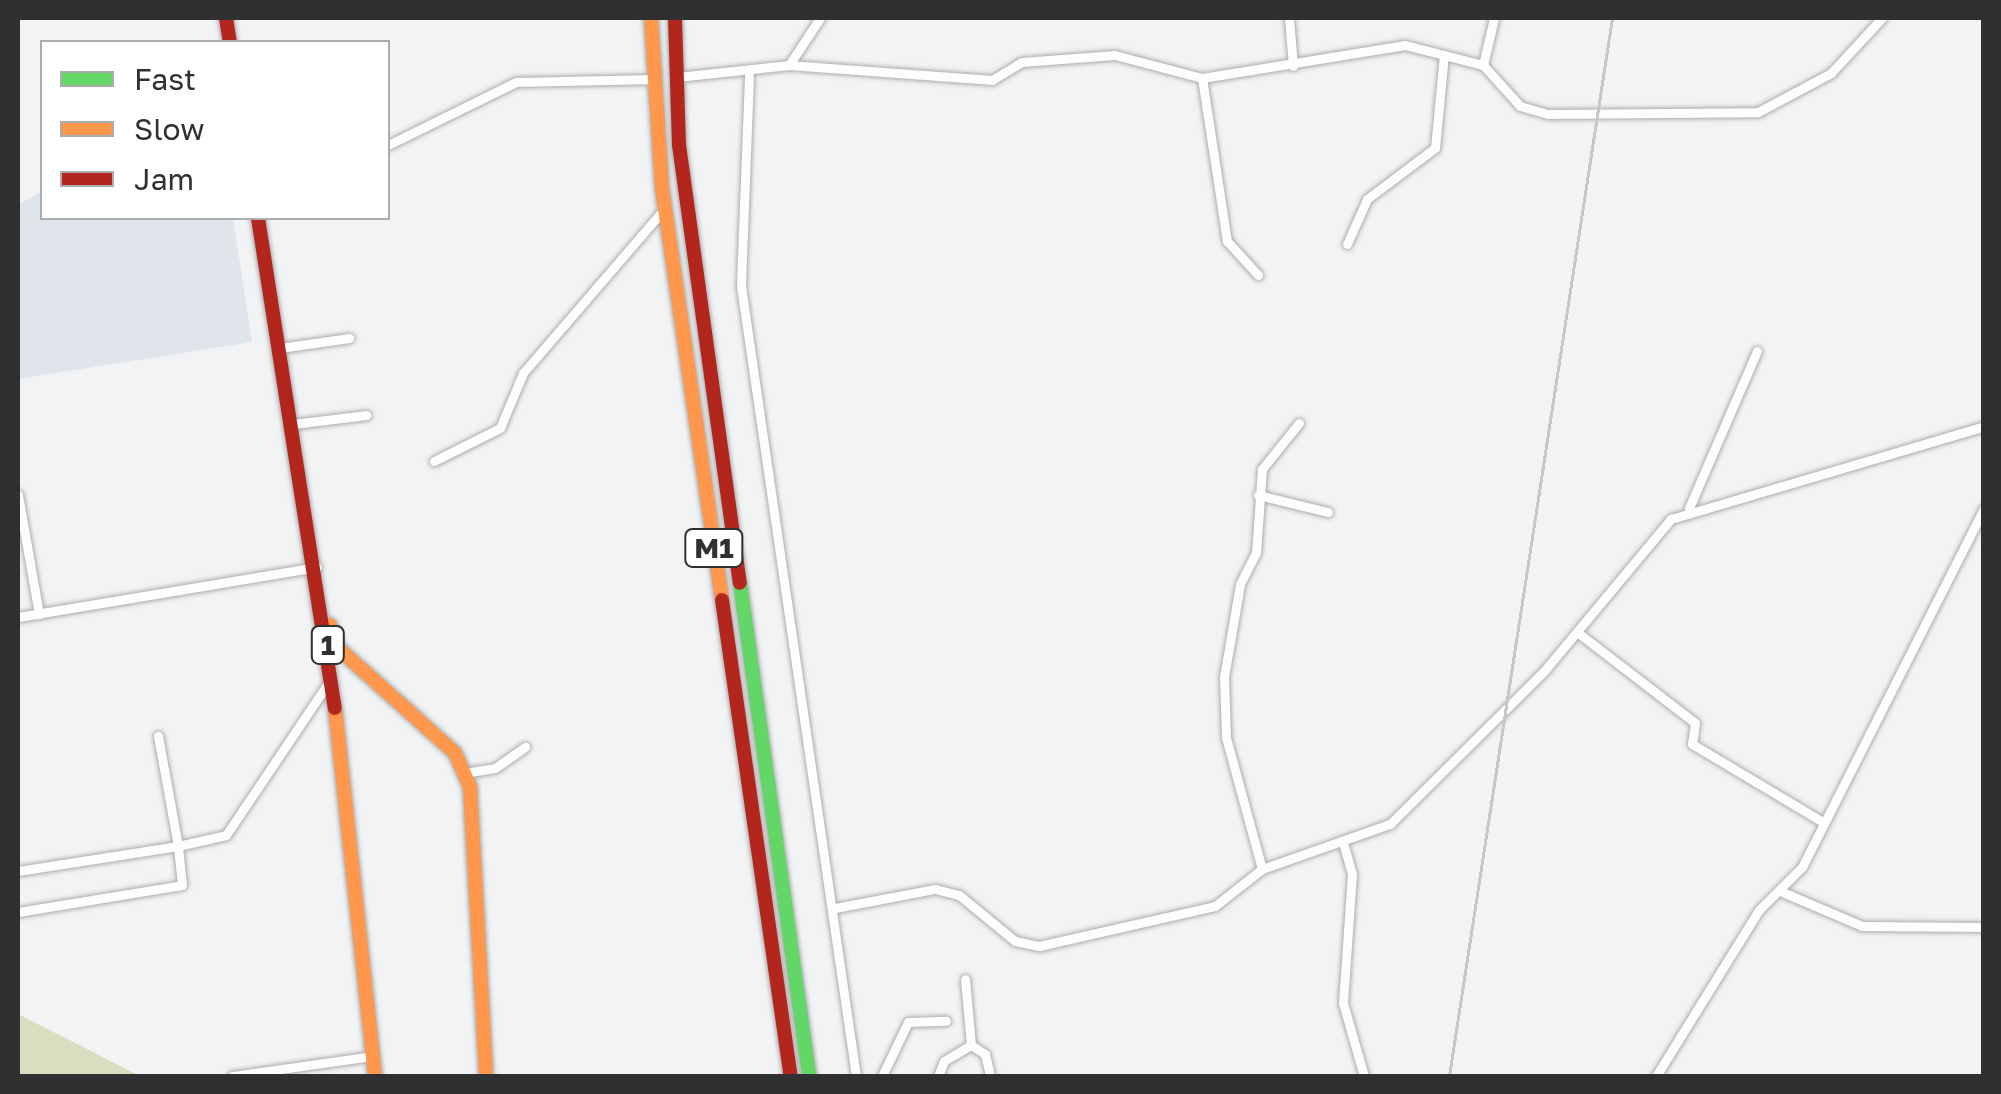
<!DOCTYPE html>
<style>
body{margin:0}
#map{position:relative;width:2001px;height:1094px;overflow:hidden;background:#f1f3f5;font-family:"Golos Text",sans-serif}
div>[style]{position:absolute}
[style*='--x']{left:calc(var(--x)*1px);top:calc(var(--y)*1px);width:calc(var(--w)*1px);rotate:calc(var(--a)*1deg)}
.built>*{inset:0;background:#e0e5eb}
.green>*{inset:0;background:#d8dfbf}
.roads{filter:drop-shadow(0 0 2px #abadae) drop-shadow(0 0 2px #abadae)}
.street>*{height:9px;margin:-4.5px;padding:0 4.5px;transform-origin:4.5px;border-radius:4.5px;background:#fdfdfe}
.fast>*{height:14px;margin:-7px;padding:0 7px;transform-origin:7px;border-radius:7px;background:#63d668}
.slow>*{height:14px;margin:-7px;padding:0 7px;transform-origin:7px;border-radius:7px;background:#ff974d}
.jam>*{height:14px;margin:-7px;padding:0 7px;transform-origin:7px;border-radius:7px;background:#b3261e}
.rail>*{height:2.5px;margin:-1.25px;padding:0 1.25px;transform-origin:1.25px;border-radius:1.25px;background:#c6c7c7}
span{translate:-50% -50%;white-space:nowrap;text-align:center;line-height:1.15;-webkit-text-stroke:10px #fff;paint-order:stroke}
.shield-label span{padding:2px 8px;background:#fff;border:2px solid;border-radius:8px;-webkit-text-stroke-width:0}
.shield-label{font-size:28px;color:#2e3031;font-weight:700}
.frame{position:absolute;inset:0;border:20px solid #2e3031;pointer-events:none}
.legend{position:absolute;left:40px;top:40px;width:350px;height:180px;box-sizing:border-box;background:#fff;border:2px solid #abacad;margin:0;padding:12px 18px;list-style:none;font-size:30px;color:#2e3031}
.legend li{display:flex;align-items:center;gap:20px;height:50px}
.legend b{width:50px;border:2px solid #abacad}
</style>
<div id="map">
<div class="built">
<div style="clip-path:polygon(42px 191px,42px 218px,233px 218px,252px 342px,18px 379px,18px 205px)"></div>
</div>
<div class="green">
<div style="clip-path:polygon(18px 1014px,140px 1076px,18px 1076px)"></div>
</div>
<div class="roads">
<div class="street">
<div style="--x:1289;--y:18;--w:48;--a:85.2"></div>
<div style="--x:789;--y:65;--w:56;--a:-56.6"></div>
<div style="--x:1483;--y:65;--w:48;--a:-76.8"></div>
<div style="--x:749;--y:76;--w:210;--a:92.2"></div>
<div style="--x:741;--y:286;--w:798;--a:81.72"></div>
<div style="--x:677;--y:77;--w:113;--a:-6.1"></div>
<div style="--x:789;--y:65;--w:204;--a:4.2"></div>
<div style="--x:992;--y:80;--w:35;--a:-31"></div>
<div style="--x:1022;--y:62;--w:93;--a:-4.3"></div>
<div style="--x:1115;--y:55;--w:90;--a:14.8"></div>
<div style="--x:1202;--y:78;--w:206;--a:-9.2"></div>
<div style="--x:1405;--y:45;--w:81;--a:14.4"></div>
<div style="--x:1483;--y:65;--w:55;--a:47.9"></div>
<div style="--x:1520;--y:106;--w:29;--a:16"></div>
<div style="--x:1548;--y:114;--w:210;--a:-0.5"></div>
<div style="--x:1758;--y:112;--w:83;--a:-28.1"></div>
<div style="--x:1831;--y:73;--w:75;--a:-47.2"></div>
<div style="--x:1202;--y:78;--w:165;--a:81.3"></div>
<div style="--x:1227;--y:241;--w:46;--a:47.6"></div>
<div style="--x:388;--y:145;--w:143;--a:-26.2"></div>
<div style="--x:516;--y:82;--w:139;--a:-1.2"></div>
<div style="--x:1347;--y:244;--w:49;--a:-66"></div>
<div style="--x:1367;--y:199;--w:85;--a:-36.9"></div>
<div style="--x:1435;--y:148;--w:93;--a:-84.5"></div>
<div style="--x:280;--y:348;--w:70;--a:-8.2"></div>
<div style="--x:293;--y:424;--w:74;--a:-7"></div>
<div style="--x:434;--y:461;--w:74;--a:-26.6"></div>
<div style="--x:500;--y:428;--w:60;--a:-67.3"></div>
<div style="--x:523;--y:373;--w:215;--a:-49.3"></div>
<div style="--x:18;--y:495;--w:121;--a:80"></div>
<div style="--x:1258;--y:495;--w:72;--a:13.7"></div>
<div style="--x:1689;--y:508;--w:171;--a:-66.6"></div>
<div style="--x:18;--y:617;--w:303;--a:-9.5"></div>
<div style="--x:1577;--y:632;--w:149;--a:37.6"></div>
<div style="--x:1695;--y:723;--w:21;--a:98"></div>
<div style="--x:1692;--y:744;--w:150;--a:30.8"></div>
<div style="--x:464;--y:773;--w:31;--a:-9"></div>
<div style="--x:495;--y:768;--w:37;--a:-35"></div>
<div style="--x:1344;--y:846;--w:29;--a:74"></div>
<div style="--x:1352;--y:874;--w:129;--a:94"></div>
<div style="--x:1343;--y:1003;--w:76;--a:74"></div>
<div style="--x:1262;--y:869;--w:137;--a:-105.3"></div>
<div style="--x:1226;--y:737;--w:60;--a:-91.9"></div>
<div style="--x:1224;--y:677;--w:94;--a:-80.2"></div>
<div style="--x:1240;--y:584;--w:35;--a:-63"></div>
<div style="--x:1256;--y:553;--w:84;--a:-85.9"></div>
<div style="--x:1262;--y:469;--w:59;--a:-51.2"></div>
<div style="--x:18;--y:871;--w:162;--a:-8.9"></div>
<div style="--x:178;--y:846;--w:112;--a:-100.3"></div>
<div style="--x:1780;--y:891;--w:89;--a:23.1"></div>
<div style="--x:1862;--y:926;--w:122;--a:0.5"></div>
<div style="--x:835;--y:908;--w:102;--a:-10.8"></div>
<div style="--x:935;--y:889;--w:25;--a:14"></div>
<div style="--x:959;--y:895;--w:72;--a:39.4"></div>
<div style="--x:1015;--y:941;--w:25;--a:12"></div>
<div style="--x:1039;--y:946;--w:180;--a:-12.8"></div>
<div style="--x:1215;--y:906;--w:60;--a:-38.2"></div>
<div style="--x:1262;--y:869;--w:136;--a:-19.4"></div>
<div style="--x:1390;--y:824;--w:218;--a:-44.8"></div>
<div style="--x:1545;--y:670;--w:197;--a:-50.2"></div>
<div style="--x:1671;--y:519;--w:327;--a:-16.5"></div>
<div style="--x:18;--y:912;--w:166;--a:-9.3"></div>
<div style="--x:182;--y:885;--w:39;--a:-96"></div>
<div style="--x:178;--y:846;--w:49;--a:-12.9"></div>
<div style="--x:226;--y:835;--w:188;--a:-56.1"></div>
<div style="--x:971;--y:1045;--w:17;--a:33"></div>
<div style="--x:985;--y:1054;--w:23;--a:77"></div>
<div style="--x:232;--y:1076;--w:142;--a:-8.1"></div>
<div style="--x:882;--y:1076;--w:60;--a:-64.3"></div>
<div style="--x:908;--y:1022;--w:38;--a:-2"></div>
<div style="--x:938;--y:1076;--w:16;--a:-68"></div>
<div style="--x:944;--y:1061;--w:31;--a:-31"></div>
<div style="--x:971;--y:1045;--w:66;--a:-95.2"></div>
<div style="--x:1656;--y:1076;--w:195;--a:-58.2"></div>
<div style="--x:1759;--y:910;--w:61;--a:-45"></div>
<div style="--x:1802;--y:867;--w:402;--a:-63.1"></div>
</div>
<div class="fast">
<div style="--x:740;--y:583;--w:498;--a:82"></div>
</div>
<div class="slow">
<div style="--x:651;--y:18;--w:170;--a:86.3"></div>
<div style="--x:662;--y:188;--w:416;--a:81.7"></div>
<div style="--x:330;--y:625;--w:24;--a:71"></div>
<div style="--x:338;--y:648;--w:157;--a:41.9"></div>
<div style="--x:455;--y:753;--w:37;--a:66"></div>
<div style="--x:470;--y:787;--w:289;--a:86.8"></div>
<div style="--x:335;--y:708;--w:370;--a:83.8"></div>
</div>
<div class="jam">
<div style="--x:226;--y:18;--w:24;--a:81"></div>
<div style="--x:675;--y:18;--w:127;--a:88.2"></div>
<div style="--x:679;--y:145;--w:442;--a:82.1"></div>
<div style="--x:258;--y:218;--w:496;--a:81.1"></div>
<div style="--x:722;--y:600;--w:481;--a:81.8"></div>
</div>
</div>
<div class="rail">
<div style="--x:1449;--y:1076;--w:1070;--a:-81.24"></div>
</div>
<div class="shield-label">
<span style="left:714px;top:548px">M1</span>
<span style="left:328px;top:645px">1</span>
</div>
<div class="frame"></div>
<ul class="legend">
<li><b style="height:12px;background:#63d668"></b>Fast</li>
<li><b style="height:12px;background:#ff974d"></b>Slow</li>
<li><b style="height:12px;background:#b3261e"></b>Jam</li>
</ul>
</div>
